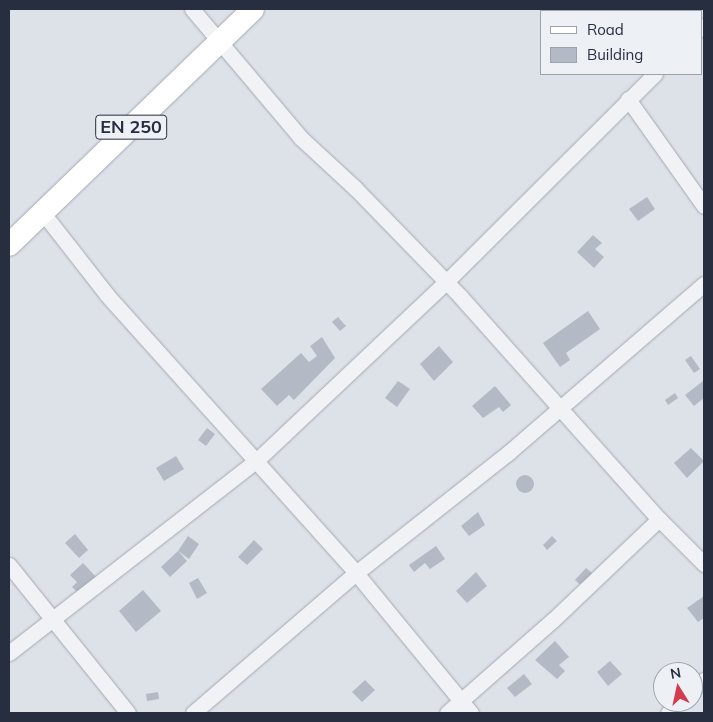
<!DOCTYPE html>
<style>
body{margin:0}
#map{position:relative;width:713px;height:722px;overflow:hidden;background:#dde1e8;font-family:Mulish,sans-serif}
div>[style]{position:absolute}
[style*='--x']{left:calc(var(--x)*1px);top:calc(var(--y)*1px);width:calc(var(--w)*1px);rotate:calc(var(--a)*1deg)}
.building>*{inset:0;background:#b4bac5}
.round{border-radius:50%}
.roads{filter:drop-shadow(0 0 1px #a2a8b2) drop-shadow(0 0 1px #a2a8b2)}
.minor>*{height:15px;margin:-7.5px;padding:0 7.5px;transform-origin:7.5px;border-radius:7.5px;background:#f0f2f6}
.primary>*{height:22px;margin:-11px;padding:0 11px;transform-origin:11px;border-radius:11px;background:#fff}
span{translate:-50% -50%;white-space:nowrap;text-align:center;line-height:1.15;-webkit-text-stroke:5px #edf0f5;paint-order:stroke}
.shield-label span{padding:1px 4px;background:#edf0f5;border:1px solid;border-radius:4px;-webkit-text-stroke-width:0}
.shield-label{font-size:18px;color:#262e3f;font-weight:700}
.frame{position:absolute;inset:0;border:10px solid #262e3f;pointer-events:none}
.legend{position:absolute;left:540px;top:10px;width:162px;height:65px;box-sizing:border-box;background:#edf0f5;border:1px solid #9da2ac;margin:0;padding:6px 9px;list-style:none;font-size:15px;color:#262e3f}
.legend li{display:flex;align-items:center;gap:10px;height:25px}
.legend b{width:25px;border:1px solid #9da2ac}
.north{position:absolute;left:653px;top:662px;width:50px;height:50px;box-sizing:border-box;background:#edf0f5;border:1px solid #9da2ac;border-radius:50%;rotate:350deg;font-size:14px;font-weight:700;line-height:20px;text-align:center;color:#262e3f}
.north::after{content:'';display:block;margin:auto;width:18px;height:22px;background:#d33c4d;clip-path:polygon(50% 0,100% 100%,50% 72%,0 100%)}
</style>
<div id="map">
<div class="building">
<div style="clip-path:polygon(647px 197px,655px 209px,638px 221px,629px 209px)"></div>
<div style="clip-path:polygon(593px 235px,602px 243px,595px 249px,604px 257px,594px 268px,577px 252px)"></div>
<div style="clip-path:polygon(588px 311px,600px 329px,566px 353px,570px 360px,560px 367px,543px 343px)"></div>
<div style="clip-path:polygon(338px 317px,346px 326px,340px 331px,332px 322px)"></div>
<div style="clip-path:polygon(322px 337px,335px 358px,294px 400px,289px 395px,277px 406px,261px 389px,301px 353px,309px 362px,317px 356px,310px 346px)"></div>
<div style="clip-path:polygon(439px 346px,453px 362px,434px 381px,420px 364px)"></div>
<div style="clip-path:polygon(691px 356px,700px 369px,694px 373px,685px 360px)"></div>
<div style="clip-path:polygon(398px 381px,410px 389px,397px 407px,385px 398px)"></div>
<div style="clip-path:polygon(703px 381px,704px 398px,694px 406px,685px 395px)"></div>
<div style="clip-path:polygon(495px 386px,511px 405px,503px 412px,499px 407px,483px 418px,472px 406px)"></div>
<div style="clip-path:polygon(675px 393px,678px 398px,668px 405px,665px 400px)"></div>
<div style="clip-path:polygon(207px 428px,215px 434px,206px 446px,198px 440px)"></div>
<div style="clip-path:polygon(691px 448px,704px 461px,687px 478px,674px 463px)"></div>
<div style="clip-path:polygon(176px 456px,184px 469px,164px 481px,156px 468px)"></div>
<div class="round" style="left:516px;top:475px;width:18px;height:18px"></div>
<div style="clip-path:polygon(478px 512px,485px 525px,469px 536px,461px 526px)"></div>
<div style="clip-path:polygon(75px 534px,88px 550px,79px 558px,65px 543px)"></div>
<div style="clip-path:polygon(188px 536px,199px 544px,189px 559px,178px 551px)"></div>
<div style="clip-path:polygon(552px 536px,557px 541px,547px 550px,543px 545px)"></div>
<div style="clip-path:polygon(254px 540px,263px 549px,247px 565px,238px 557px)"></div>
<div style="clip-path:polygon(436px 546px,445px 559px,430px 569px,425px 563px,414px 572px,409px 565px)"></div>
<div style="clip-path:polygon(178px 551px,187px 561px,170px 577px,161px 567px)"></div>
<div style="clip-path:polygon(83px 563px,96px 577px,79px 594px,72px 587px,77px 582px,70px 575px)"></div>
<div style="clip-path:polygon(586px 568px,597px 577px,586px 590px,575px 580px)"></div>
<div style="clip-path:polygon(476px 572px,487px 586px,467px 603px,456px 591px)"></div>
<div style="clip-path:polygon(198px 578px,207px 593px,197px 599px,189px 583px)"></div>
<div style="clip-path:polygon(143px 590px,161px 611px,136px 632px,119px 611px)"></div>
<div style="clip-path:polygon(704px 596px,704px 618px,698px 622px,687px 608px)"></div>
<div style="clip-path:polygon(555px 641px,569px 657px,559px 665px,565px 671px,557px 679px,535px 660px)"></div>
<div style="clip-path:polygon(610px 661px,622px 674px,608px 686px,597px 672px)"></div>
<div style="clip-path:polygon(524px 674px,532px 684px,515px 697px,507px 688px)"></div>
<div style="clip-path:polygon(365px 680px,375px 690px,362px 702px,352px 692px)"></div>
<div style="clip-path:polygon(158px 692px,159px 699px,147px 701px,146px 694px)"></div>
</div>
<div class="roads">
<div class="minor">
<div style="--x:192;--y:9;--w:169;--a:49.8"></div>
<div style="--x:301;--y:138;--w:74;--a:42.8"></div>
<div style="--x:355;--y:188;--w:151;--a:45.8"></div>
<div style="--x:460;--y:296;--w:299;--a:48.3"></div>
<div style="--x:659;--y:519;--w:64;--a:45"></div>
<div style="--x:702;--y:29;--w:4;--a:-56"></div>
<div style="--x:628;--y:99;--w:131;--a:54.6"></div>
<div style="--x:43;--y:213;--w:104;--a:52"></div>
<div style="--x:107;--y:295;--w:373;--a:48.1"></div>
<div style="--x:356;--y:573;--w:181;--a:50.6"></div>
<div style="--x:9;--y:565;--w:190;--a:51.2"></div>
<div style="--x:9;--y:653;--w:314;--a:-37.9"></div>
<div style="--x:257;--y:460;--w:260;--a:-43.3"></div>
<div style="--x:446;--y:282;--w:295;--a:-44.9"></div>
<div style="--x:693;--y:688;--w:14;--a:-36"></div>
<div style="--x:193;--y:713;--w:215;--a:-40.7"></div>
<div style="--x:356;--y:573;--w:194;--a:-38.3"></div>
<div style="--x:508;--y:453;--w:259;--a:-40.8"></div>
<div style="--x:447;--y:713;--w:141;--a:-41.3"></div>
<div style="--x:553;--y:620;--w:146;--a:-43.6"></div>
<div style="--x:668;--y:713;--w:15;--a:-48"></div>
</div>
<div class="primary">
<div style="--x:9;--y:245;--w:339;--a:-44"></div>
</div>
</div>
<div class="shield-label">
<span style="left:131px;top:127px">EN 250</span>
</div>
<div class="frame"></div>
<ul class="legend">
<li><b style="height:6px;background:#fff"></b>Road</li>
<li><b style="height:14px;background:#b4bac5"></b>Building</li>
</ul>
<div class="north">N</div>
</div>
